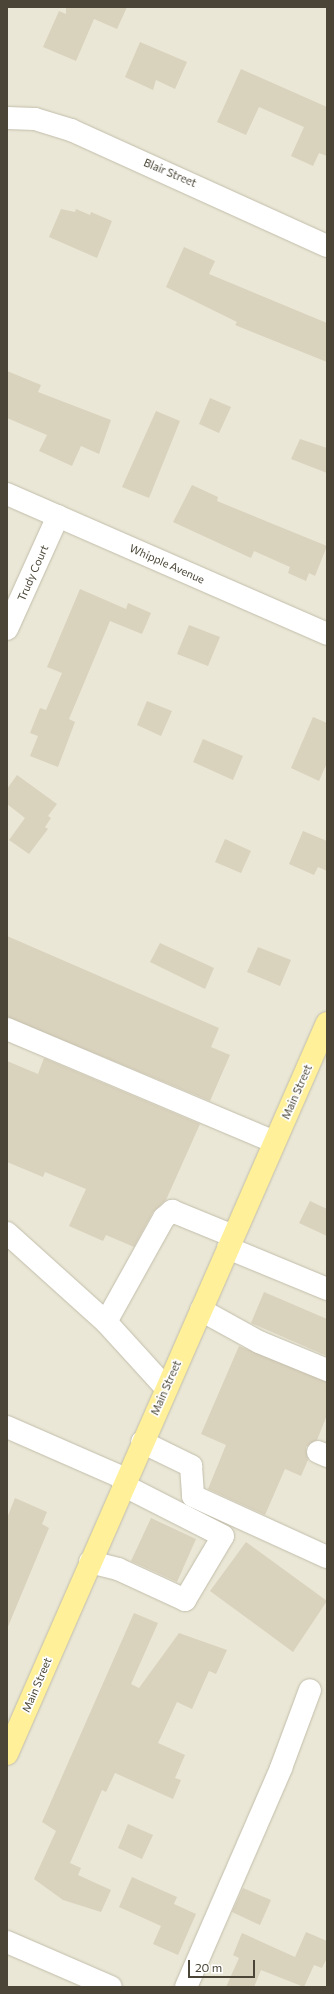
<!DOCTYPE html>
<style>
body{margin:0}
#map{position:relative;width:334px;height:1994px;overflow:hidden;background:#f6f4e9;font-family:Commissioner,sans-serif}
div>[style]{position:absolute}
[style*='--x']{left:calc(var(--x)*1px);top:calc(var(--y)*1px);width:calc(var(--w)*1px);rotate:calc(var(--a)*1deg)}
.residential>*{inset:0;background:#eae7d6}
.building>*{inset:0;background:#d9d2bd}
.roads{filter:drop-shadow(0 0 1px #c2bdaa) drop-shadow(0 0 1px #c2bdaa)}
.minor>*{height:22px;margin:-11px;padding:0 11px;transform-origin:11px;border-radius:11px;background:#fff}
.major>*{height:22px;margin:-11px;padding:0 11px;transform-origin:11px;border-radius:11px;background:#fff099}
span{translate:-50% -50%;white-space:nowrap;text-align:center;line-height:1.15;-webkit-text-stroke:3.5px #fff;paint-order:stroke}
.street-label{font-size:11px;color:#4a4536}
.frame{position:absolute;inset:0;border:8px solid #4a4536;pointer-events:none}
.scale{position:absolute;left:188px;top:1960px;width:67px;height:18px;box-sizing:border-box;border:2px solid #4a4536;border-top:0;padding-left:5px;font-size:12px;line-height:14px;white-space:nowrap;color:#4a4536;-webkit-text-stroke:3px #fff;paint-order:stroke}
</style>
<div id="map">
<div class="residential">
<div style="clip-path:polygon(7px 7px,327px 7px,327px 1987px,7px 1987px)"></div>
</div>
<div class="building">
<div style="clip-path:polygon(66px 7px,127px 7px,117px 29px,94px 19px,76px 61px,43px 47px,59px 11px,66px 14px)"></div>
<div style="clip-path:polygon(140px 42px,187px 62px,175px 89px,156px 80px,153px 90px,125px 77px)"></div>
<div style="clip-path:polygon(241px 69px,327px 107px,327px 156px,319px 153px,313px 166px,291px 156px,304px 127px,259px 107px,246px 135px,217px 122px)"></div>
<div style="clip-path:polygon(61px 209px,75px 212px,76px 209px,90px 215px,91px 212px,112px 221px,97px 258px,49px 237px)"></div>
<div style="clip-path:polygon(184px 247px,215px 261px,209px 274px,327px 323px,327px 362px,235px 325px,237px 322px,166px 287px)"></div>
<div style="clip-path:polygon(7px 371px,41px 385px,38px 392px,111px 420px,99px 454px,81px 446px,72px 466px,39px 451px,47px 435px,7px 418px)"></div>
<div style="clip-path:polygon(210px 398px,231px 407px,219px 433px,199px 424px)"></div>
<div style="clip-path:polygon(156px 411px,180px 421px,149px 498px,122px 487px)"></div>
<div style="clip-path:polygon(300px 439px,327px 448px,327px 473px,291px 459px)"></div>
<div style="clip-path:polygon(192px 485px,218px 497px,217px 501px,327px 546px,315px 576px,309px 573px,306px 581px,288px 573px,290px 567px,254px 551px,251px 558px,173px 522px)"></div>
<div style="clip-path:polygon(80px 589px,126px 609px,128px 603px,151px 613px,142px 634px,110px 621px,69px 719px,75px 722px,58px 767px,30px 756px,38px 736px,30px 733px,40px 708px,46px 710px,62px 673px,47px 667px)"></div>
<div style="clip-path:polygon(189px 625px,220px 637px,208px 666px,177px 654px)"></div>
<div style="clip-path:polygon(147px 701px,172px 711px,161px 736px,137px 725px)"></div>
<div style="clip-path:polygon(313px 717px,327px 723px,327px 763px,319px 781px,291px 768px)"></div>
<div style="clip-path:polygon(203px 739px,243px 756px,233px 780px,193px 762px)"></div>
<div style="clip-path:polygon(17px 775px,57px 804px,48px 816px,51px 818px,45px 827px,48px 829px,29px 854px,9px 840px,25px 818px,7px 804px,7px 789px)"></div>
<div style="clip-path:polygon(303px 831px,327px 841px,327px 871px,318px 867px,314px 875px,289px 864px)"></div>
<div style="clip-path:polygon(225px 839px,251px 851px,241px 873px,215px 862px)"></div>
<div style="clip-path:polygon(7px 936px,219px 1028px,211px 1047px,230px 1055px,210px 1101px,7px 1017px)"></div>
<div style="clip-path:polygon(160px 943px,214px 968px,205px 989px,150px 962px)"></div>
<div style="clip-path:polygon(258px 947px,291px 960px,280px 986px,247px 972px)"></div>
<div style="clip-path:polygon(44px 1058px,200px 1124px,166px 1200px,153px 1212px,134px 1247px,106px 1235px,103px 1241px,69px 1226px,86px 1189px,45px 1172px,43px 1177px,7px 1162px,7px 1061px,38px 1074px)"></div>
<div style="clip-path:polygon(310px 1201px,327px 1209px,327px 1236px,299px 1223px)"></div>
<div style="clip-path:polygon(264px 1292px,327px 1319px,327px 1356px,251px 1323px)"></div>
<div style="clip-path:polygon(239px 1346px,327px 1382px,327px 1415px,317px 1440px,306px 1447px,308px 1460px,301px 1476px,285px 1469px,265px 1515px,208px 1489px,226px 1445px,201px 1434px)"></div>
<div style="clip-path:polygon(15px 1498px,47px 1512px,42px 1524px,49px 1528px,7px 1629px,7px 1518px)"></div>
<div style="clip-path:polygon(151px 1518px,196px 1539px,177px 1582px,131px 1561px)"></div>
<div style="clip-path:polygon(246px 1542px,327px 1601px,293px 1652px,210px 1591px)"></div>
<div style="clip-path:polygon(134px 1613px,158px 1623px,131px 1684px,139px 1688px,179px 1633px,227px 1650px,216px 1674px,209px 1671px,192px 1709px,177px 1702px,158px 1743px,185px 1755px,175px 1778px,181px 1780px,173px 1799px,115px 1773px,106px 1792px,102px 1790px,70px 1863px,81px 1868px,78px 1875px,111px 1890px,101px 1912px,63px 1900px,34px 1879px,56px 1831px,42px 1822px)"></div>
<div style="clip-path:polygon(128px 1824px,153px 1835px,142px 1859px,118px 1848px)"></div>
<div style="clip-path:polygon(132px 1877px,177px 1897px,174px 1904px,196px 1914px,178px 1955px,153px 1944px,161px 1926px,119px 1907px)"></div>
<div style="clip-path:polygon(243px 1888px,271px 1900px,260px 1925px,232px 1912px)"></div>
<div style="clip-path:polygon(306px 1932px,327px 1941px,327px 1958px,322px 1968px,314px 1965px,304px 1987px,261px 1970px,254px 1987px,226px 1987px,239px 1958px,233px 1955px,242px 1933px,295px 1957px)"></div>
</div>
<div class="roads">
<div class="minor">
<div style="--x:7;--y:118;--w:28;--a:2"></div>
<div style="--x:35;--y:119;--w:38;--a:17"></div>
<div style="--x:71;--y:130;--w:281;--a:24.4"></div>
<div style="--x:7;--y:494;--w:349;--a:23.6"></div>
<div style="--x:7;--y:629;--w:124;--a:-65.7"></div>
<div style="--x:7;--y:1029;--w:290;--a:22.9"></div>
<div style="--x:7;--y:1233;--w:133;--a:42"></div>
<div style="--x:106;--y:1322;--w:89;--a:47.7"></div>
<div style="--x:228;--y:1248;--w:107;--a:22.5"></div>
<div style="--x:201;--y:1310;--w:66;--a:28.9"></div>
<div style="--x:259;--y:1342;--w:74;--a:22.4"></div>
<div style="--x:106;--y:1322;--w:119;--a:-60.9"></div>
<div style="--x:164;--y:1218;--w:11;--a:-41"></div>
<div style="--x:172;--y:1211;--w:66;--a:22.3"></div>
<div style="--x:7;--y:1427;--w:130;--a:23.6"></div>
<div style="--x:142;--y:1442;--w:55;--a:26.1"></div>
<div style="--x:191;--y:1466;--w:30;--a:86"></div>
<div style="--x:193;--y:1496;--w:147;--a:24.5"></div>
<div style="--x:318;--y:1452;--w:10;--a:24"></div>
<div style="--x:90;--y:1562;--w:29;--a:14"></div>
<div style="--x:118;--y:1569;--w:74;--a:24.8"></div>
<div style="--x:185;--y:1600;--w:74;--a:-59.3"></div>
<div style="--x:223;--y:1536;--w:112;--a:-153"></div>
<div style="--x:7;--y:1942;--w:113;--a:23.4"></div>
<div style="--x:186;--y:1987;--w:239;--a:-66.5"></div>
<div style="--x:281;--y:1768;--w:83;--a:-69.6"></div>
</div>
<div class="major">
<div style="--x:7;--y:1754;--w:798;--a:-66.36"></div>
</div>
</div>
<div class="street-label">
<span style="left:170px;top:173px;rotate:23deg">Blair Street</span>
<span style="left:167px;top:564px;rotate:24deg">Whipple Avenue</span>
<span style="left:33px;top:573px;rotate:-66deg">Trudy Court</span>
<span style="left:297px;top:1092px;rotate:-66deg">Main Street</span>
<span style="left:166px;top:1388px;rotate:-66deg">Main Street</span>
<span style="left:37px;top:1685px;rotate:-67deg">Main Street</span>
</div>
<div class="frame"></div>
<div class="scale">20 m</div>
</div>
